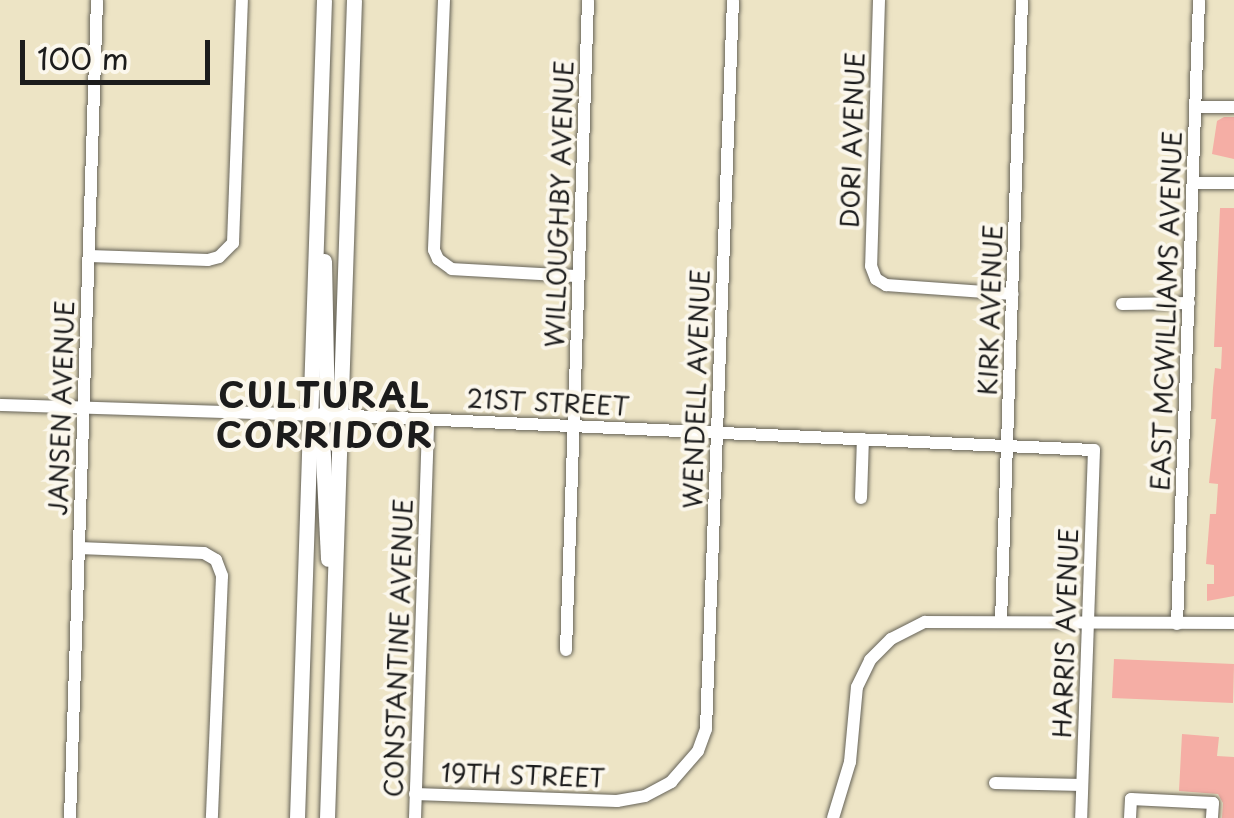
<!DOCTYPE html>
<style>
body{margin:0}
#map{position:relative;width:1234px;height:818px;overflow:hidden;background:#ede4c5;font-family:"Playpen Sans",sans-serif}
div>[style]{position:absolute}
[style*='--x']{left:calc(var(--x)*1px);top:calc(var(--y)*1px);width:calc(var(--w)*1px);rotate:calc(var(--a)*1deg)}
.building>*{inset:0;background:#f5aea5}
.roads{filter:drop-shadow(0 0 2px #656257) drop-shadow(0 0 2px #656257)}
.minor>*{height:12px;margin:-6px;padding:0 6px;transform-origin:6px;border-radius:6px;background:#fff}
.major>*{height:15px;margin:-7.5px;padding:0 7.5px;transform-origin:7.5px;border-radius:7.5px;background:#fff}
span{translate:-50% -50%;white-space:nowrap;text-align:center;line-height:1.15;-webkit-text-stroke:8px #fbf7ec;paint-order:stroke}
.street-label{font-size:25px;color:#1c1c1c}
.district-label{font-size:35px;color:#1c1c1c;font-weight:700;letter-spacing:2.5px}
.scale{position:absolute;left:20px;top:40px;width:190px;height:45px;box-sizing:border-box;border:5px solid #1c1c1c;border-top:0;padding-left:12px;font-size:30px;line-height:35px;white-space:nowrap;color:#1c1c1c;-webkit-text-stroke:8px #fbf7ec;paint-order:stroke}
</style>
<div id="map">
<div class="building">
<div style="clip-path:polygon(1224px 117px,1234px 117px,1234px 159px,1212px 154px,1217px 121px)"></div>
<div style="clip-path:polygon(1220px 208px,1234px 208px,1234px 596px,1207px 601px,1207px 584px,1214px 584px,1214px 565px,1206px 564px,1210px 514px,1216px 514px,1218px 484px,1209px 483px,1216px 419px,1211px 419px,1213px 388px,1215px 368px,1221px 369px,1222px 347px,1214px 347px)"></div>
<div style="clip-path:polygon(1114px 659px,1234px 664px,1233px 703px,1112px 698px)"></div>
<div style="clip-path:polygon(1182px 734px,1219px 737px,1217px 756px,1234px 757px,1234px 818px,1222px 818px,1223px 803px,1218px 794px,1179px 791px)"></div>
</div>
<div class="roads">
<div class="minor">
<div style="--x:444;--y:0;--w:250;--a:92.3"></div>
<div style="--x:434;--y:250;--w:10;--a:66"></div>
<div style="--x:438;--y:259;--w:17;--a:36"></div>
<div style="--x:452;--y:269;--w:127;--a:3.2"></div>
<div style="--x:879;--y:0;--w:266;--a:91.7"></div>
<div style="--x:871;--y:266;--w:14;--a:69"></div>
<div style="--x:876;--y:279;--w:12;--a:31"></div>
<div style="--x:886;--y:285;--w:127;--a:4.1"></div>
<div style="--x:1196;--y:107;--w:38;--a:0"></div>
<div style="--x:1193;--y:183;--w:41;--a:0"></div>
<div style="--x:89;--y:256;--w:119;--a:1.9"></div>
<div style="--x:208;--y:260;--w:11;--a:-15"></div>
<div style="--x:219;--y:257;--w:20;--a:-45"></div>
<div style="--x:233;--y:243;--w:243;--a:-87.9"></div>
<div style="--x:1122;--y:304;--w:67;--a:-0.9"></div>
<div style="--x:0;--y:405;--w:353;--a:1.8"></div>
<div style="--x:353;--y:416;--w:742;--a:2.63"></div>
<div style="--x:1094;--y:450;--w:368;--a:92"></div>
<div style="--x:861;--y:498;--w:59;--a:-88.1"></div>
<div style="--x:79;--y:548;--w:125;--a:2.3"></div>
<div style="--x:204;--y:553;--w:14;--a:30"></div>
<div style="--x:216;--y:560;--w:17;--a:69"></div>
<div style="--x:222;--y:576;--w:242;--a:92.4"></div>
<div style="--x:1001;--y:621;--w:621;--a:-88.06"></div>
<div style="--x:1177;--y:624;--w:624;--a:-87.98"></div>
<div style="--x:566;--y:650;--w:650;--a:-88.06"></div>
<div style="--x:995;--y:783;--w:87;--a:1.3"></div>
<div style="--x:415;--y:794;--w:202;--a:2"></div>
<div style="--x:617;--y:801;--w:28;--a:-10"></div>
<div style="--x:645;--y:796;--w:30;--a:-28"></div>
<div style="--x:671;--y:782;--w:41;--a:-48.9"></div>
<div style="--x:698;--y:751;--w:23;--a:-70"></div>
<div style="--x:706;--y:729;--w:729;--a:-87.88"></div>
<div style="--x:70;--y:818;--w:818;--a:-88.11"></div>
<div style="--x:415;--y:818;--w:398;--a:-88.1"></div>
<div style="--x:833;--y:818;--w:59;--a:-73.1"></div>
<div style="--x:850;--y:762;--w:75;--a:-84.7"></div>
<div style="--x:857;--y:687;--w:30;--a:-64"></div>
<div style="--x:870;--y:660;--w:30;--a:-45"></div>
<div style="--x:891;--y:639;--w:38;--a:-27"></div>
<div style="--x:925;--y:622;--w:309;--a:0.2"></div>
<div style="--x:1130;--y:818;--w:19;--a:-87"></div>
<div style="--x:1131;--y:799;--w:82;--a:2.8"></div>
<div style="--x:1213;--y:803;--w:15;--a:94"></div>
</div>
<div class="major">
<div style="--x:324;--y:261;--w:154;--a:88.9"></div>
<div style="--x:321;--y:415;--w:144;--a:87.2"></div>
<div style="--x:297;--y:818;--w:818;--a:-88.11"></div>
<div style="--x:327;--y:818;--w:818;--a:-88.11"></div>
</div>
</div>
<div class="street-label">
<span style="left:852px;top:140px;rotate:-88deg">DORI AVENUE</span>
<span style="left:559px;top:204px;rotate:-88deg">WILLOUGHBY AVENUE</span>
<span style="left:990px;top:310px;rotate:-88deg">KIRK AVENUE</span>
<span style="left:1166px;top:311px;rotate:-88deg">EAST MCWILLIAMS AVENUE</span>
<span style="left:696px;top:389px;rotate:-88deg">WENDELL AVENUE</span>
<span style="left:548px;top:402px;rotate:3deg">21ST STREET</span>
<span style="left:61px;top:408px;rotate:-88deg">JANSEN AVENUE</span>
<span style="left:1065px;top:633px;rotate:-88deg">HARRIS AVENUE</span>
<span style="left:398px;top:648px;rotate:-88deg">CONSTANTINE AVENUE</span>
<span style="left:523px;top:775px;rotate:2deg">19TH STREET</span>
</div>
<div class="district-label">
<span style="left:325px;top:414px">CULTURAL<br>CORRIDOR</span>
</div>
<div class="scale">100 m</div>
</div>
